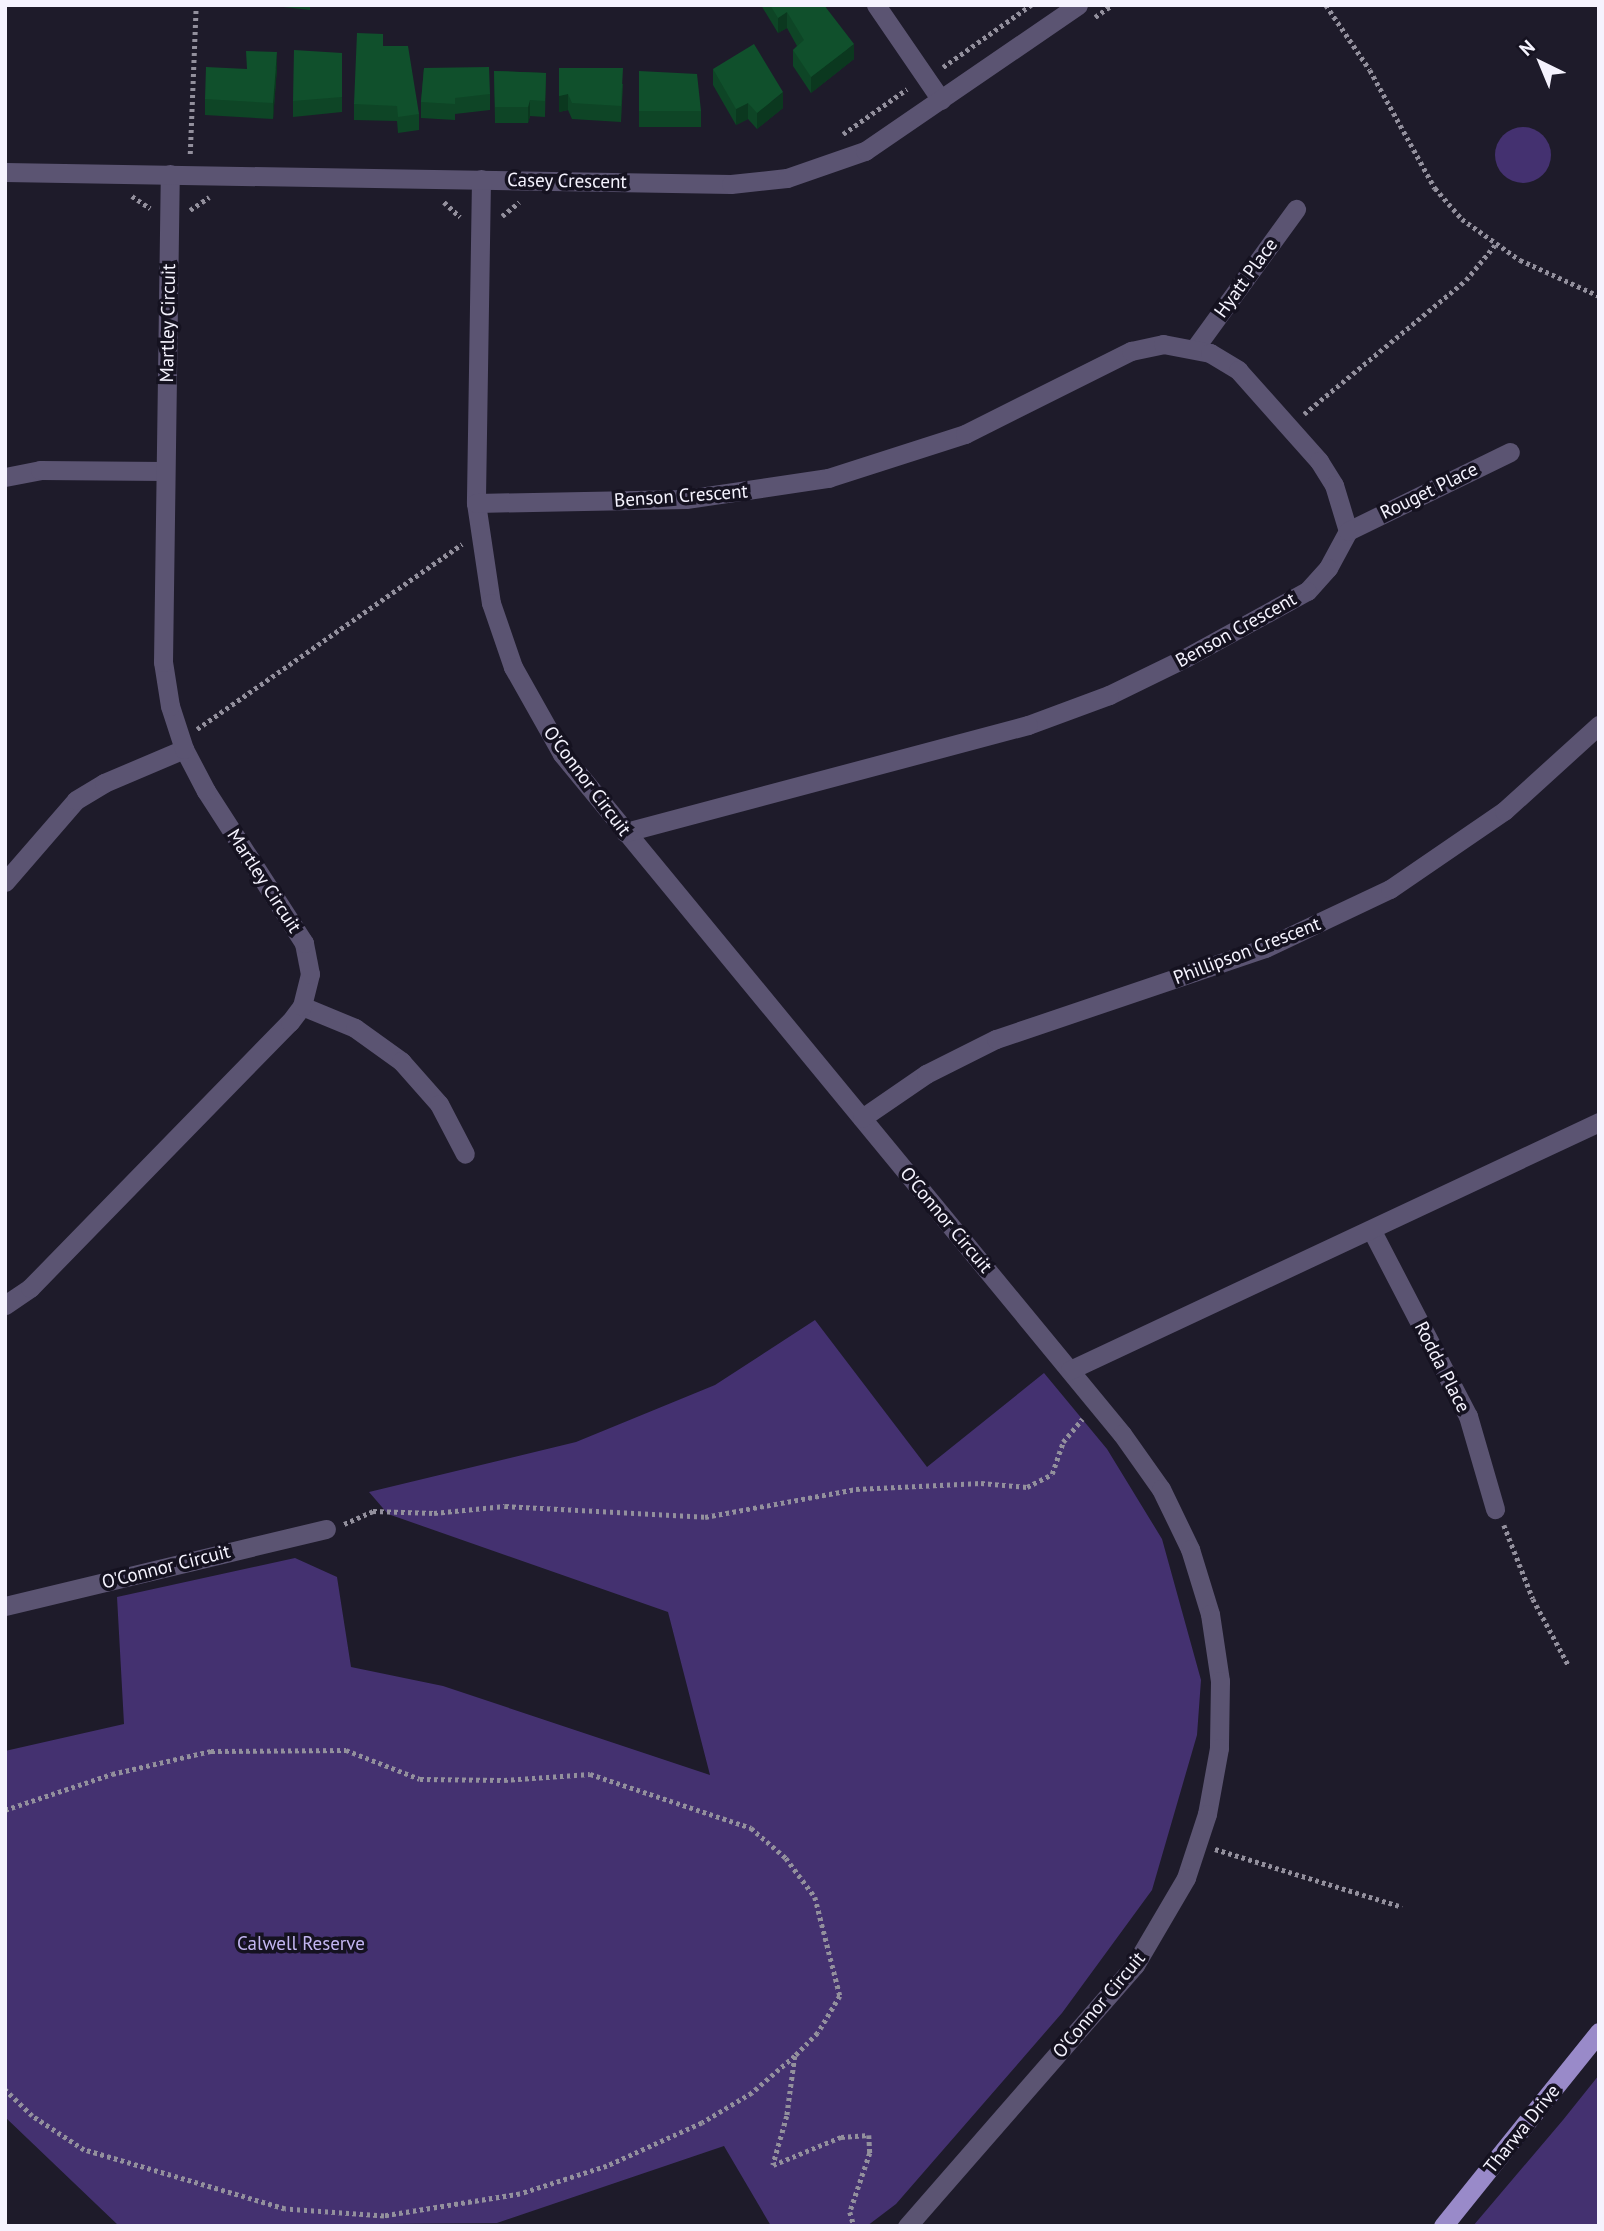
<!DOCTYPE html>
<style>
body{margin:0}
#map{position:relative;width:1604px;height:2231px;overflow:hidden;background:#1e1b2a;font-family:"PT Sans",sans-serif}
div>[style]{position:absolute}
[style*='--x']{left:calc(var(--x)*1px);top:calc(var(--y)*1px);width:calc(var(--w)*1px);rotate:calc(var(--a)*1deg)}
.green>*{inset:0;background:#443170}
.round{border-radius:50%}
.path>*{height:4.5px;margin-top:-2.25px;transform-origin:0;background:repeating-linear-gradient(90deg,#93909d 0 3.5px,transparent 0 7px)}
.minor>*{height:19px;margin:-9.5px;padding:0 9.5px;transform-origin:9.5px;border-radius:9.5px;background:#5b5472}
.tertiary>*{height:19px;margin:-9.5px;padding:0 9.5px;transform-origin:9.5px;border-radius:9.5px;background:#5b5472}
.primary>*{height:19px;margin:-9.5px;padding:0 9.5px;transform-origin:9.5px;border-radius:9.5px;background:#998ac9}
.wall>*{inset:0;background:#0e4526}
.shaded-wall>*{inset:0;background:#0b381f}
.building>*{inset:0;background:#10502c}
span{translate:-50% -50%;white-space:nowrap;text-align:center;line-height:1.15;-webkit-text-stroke:7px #151220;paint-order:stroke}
.street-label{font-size:19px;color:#f5f3fe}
.park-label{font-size:19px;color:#c3b6f1}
.frame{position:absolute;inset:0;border:7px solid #f5f3fe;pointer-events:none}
.north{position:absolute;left:1506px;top:28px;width:70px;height:70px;-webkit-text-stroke:5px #151220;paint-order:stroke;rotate:317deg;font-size:19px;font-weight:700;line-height:28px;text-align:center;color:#f5f3fe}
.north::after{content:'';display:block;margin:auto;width:24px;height:32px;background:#f5f3fe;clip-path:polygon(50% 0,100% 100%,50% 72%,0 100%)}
</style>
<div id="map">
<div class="green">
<div class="round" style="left:1495px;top:127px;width:56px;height:56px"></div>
<div style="clip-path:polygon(815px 1320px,927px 1467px,1044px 1373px,1107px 1449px,1162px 1539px,1201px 1680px,1197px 1735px,1152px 1890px,1062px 2013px,896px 2204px,867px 2226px,771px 2226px,724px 2146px,497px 2223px,119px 2226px,5px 2117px,5px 1751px,124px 1724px,117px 1597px,295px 1558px,337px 1577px,351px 1667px,443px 1686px,710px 1775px,668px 1612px,388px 1514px,369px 1492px,576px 1442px,715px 1385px)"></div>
<div style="clip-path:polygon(1599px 2075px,1599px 2226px,1473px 2226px,1563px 2120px)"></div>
</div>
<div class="path">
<div style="--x:1326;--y:5;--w:78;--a:55.9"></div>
<div style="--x:1370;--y:70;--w:135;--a:61.2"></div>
<div style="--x:1435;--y:188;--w:41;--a:48.9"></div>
<div style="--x:1462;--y:219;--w:71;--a:35.3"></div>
<div style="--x:1520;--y:260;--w:87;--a:24.5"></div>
<div style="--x:1095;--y:17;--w:21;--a:-35"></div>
<div style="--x:943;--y:67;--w:108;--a:-35.2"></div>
<div style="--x:843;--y:134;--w:78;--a:-35.1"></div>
<div style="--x:190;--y:154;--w:149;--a:-87.7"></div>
<div style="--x:132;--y:196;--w:22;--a:34"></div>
<div style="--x:444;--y:202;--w:22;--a:43"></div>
<div style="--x:190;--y:210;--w:23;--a:-34"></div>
<div style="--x:502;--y:216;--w:22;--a:-39"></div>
<div style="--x:1304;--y:414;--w:210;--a:-39.6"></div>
<div style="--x:1466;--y:280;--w:45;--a:-50.4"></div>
<div style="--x:197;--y:729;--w:323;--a:-34.9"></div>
<div style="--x:344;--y:1524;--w:32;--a:-24"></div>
<div style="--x:373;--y:1511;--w:61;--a:1.9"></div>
<div style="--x:434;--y:1513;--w:71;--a:-5.6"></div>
<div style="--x:505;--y:1506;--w:200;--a:3.1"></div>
<div style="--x:705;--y:1517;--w:154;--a:-10.5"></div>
<div style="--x:856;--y:1489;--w:125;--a:-2.7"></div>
<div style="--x:981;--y:1483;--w:46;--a:5"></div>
<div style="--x:1027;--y:1487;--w:28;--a:-27"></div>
<div style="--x:1052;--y:1474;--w:34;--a:-71"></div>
<div style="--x:1063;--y:1442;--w:30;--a:-50"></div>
<div style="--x:1504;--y:1525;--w:79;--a:68.6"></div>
<div style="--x:1533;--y:1599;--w:76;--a:61.8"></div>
<div style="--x:5;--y:1810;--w:113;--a:-18.6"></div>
<div style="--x:112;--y:1774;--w:102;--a:-13.1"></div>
<div style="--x:211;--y:1751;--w:135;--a:-0.4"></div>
<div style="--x:346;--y:1750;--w:79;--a:21.4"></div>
<div style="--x:420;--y:1779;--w:84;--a:0.7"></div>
<div style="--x:504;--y:1780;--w:86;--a:-4"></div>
<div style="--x:590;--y:1774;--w:170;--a:18.5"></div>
<div style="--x:751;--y:1828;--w:46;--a:40.6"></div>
<div style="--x:786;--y:1858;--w:49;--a:53.4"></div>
<div style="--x:815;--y:1897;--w:102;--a:75.8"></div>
<div style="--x:840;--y:1996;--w:43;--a:120.7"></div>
<div style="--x:818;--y:2033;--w:33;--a:135"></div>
<div style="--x:795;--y:2056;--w:57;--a:139.3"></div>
<div style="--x:752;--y:2093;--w:58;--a:149"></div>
<div style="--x:702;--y:2123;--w:104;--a:155.6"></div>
<div style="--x:607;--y:2166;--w:91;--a:162.2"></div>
<div style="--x:520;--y:2194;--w:138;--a:170.8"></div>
<div style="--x:384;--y:2216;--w:99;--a:-176"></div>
<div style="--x:285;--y:2209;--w:209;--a:-163.6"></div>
<div style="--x:84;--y:2150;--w:62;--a:-146.8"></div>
<div style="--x:32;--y:2116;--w:37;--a:-136"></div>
<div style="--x:1215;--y:1849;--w:196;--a:17.2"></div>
<div style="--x:795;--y:2056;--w:61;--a:97.6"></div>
<div style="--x:787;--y:2116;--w:51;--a:105.9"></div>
<div style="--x:773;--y:2165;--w:74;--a:-22.4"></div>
<div style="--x:841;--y:2137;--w:28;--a:-4"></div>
<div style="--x:869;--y:2135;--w:18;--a:87"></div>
<div style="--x:870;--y:2153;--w:62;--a:108.7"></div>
<div style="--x:850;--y:2212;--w:15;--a:74"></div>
</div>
<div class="minor">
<div style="--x:876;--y:5;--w:115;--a:55.6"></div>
<div style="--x:481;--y:179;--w:324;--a:90.9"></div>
<div style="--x:476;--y:503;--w:101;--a:81.5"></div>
<div style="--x:491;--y:603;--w:68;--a:71"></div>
<div style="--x:513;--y:667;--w:100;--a:60.6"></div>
<div style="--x:562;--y:754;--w:881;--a:50.53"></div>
<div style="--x:1122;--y:1434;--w:67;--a:54.7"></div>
<div style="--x:1161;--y:1489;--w:67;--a:64.2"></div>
<div style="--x:1190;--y:1549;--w:68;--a:72.9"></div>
<div style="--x:1210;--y:1614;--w:68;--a:81.5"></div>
<div style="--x:1220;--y:1681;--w:67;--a:90.9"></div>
<div style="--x:1219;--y:1748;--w:67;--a:100.3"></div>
<div style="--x:1207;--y:1814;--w:67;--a:108.2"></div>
<div style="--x:1186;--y:1878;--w:101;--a:120.4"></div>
<div style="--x:1135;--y:1965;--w:347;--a:131.1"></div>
<div style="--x:1195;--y:348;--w:172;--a:-54"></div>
<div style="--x:5;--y:477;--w:36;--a:-11"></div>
<div style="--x:40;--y:470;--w:125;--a:0.5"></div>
<div style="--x:476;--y:503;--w:210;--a:-1.1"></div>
<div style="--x:686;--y:499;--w:144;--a:-8.4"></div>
<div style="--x:828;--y:478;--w:144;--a:-17.8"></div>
<div style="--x:965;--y:434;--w:186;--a:-26.6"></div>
<div style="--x:1131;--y:351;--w:33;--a:-12"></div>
<div style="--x:1163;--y:344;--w:48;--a:10.8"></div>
<div style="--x:1210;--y:353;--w:33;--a:31"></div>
<div style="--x:1238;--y:370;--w:122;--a:48.3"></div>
<div style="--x:1319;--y:461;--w:28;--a:58"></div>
<div style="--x:1334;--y:485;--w:48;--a:73.1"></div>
<div style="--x:1348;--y:531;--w:42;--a:118.4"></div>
<div style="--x:1328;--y:568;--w:31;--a:132"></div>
<div style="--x:1307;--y:591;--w:137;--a:151.2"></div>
<div style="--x:1187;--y:657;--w:87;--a:154"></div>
<div style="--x:1109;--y:695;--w:86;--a:159.7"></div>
<div style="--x:1028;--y:725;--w:417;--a:165.1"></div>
<div style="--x:1348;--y:531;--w:180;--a:-26"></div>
<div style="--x:5;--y:882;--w:108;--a:-49.1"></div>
<div style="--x:76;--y:800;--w:33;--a:-31"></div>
<div style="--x:104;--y:783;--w:87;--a:-23"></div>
<div style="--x:302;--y:1006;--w:57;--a:22.5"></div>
<div style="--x:355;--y:1028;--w:57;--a:35.7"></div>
<div style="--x:401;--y:1061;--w:57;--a:48.5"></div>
<div style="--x:439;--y:1104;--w:56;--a:62.5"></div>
<div style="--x:862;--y:1118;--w:78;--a:-34.5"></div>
<div style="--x:926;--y:1074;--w:78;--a:-26.6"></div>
<div style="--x:996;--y:1039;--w:284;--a:-18.7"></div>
<div style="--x:1265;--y:948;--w:138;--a:-25.3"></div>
<div style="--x:1390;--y:889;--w:138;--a:-34.4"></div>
<div style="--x:1504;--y:811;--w:128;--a:-42.2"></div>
<div style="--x:1372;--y:1231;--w:208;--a:62.6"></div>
<div style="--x:1468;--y:1416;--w:97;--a:73.8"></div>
<div style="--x:5;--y:1305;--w:30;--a:-34"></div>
<div style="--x:30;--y:1288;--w:372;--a:-45.7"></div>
<div style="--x:290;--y:1022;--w:20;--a:-53"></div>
<div style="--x:302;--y:1006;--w:33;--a:-76"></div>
<div style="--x:310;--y:974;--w:32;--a:-101"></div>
<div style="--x:304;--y:943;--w:181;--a:-122.8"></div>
<div style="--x:206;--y:791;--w:47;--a:-117.6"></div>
<div style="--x:184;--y:749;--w:45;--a:-108"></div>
<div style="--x:170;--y:706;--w:45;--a:-99"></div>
<div style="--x:163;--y:662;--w:488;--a:-89.2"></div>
<div style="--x:1070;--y:1370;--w:584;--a:-25.12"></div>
<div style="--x:5;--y:1606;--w:330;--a:-13.5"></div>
</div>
<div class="tertiary">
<div style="--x:5;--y:172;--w:726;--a:0.95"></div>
<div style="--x:731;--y:184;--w:56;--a:-6.1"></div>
<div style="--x:787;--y:178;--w:83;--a:-19.1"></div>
<div style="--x:865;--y:151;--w:258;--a:-34.4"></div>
</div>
<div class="primary">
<div style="--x:1443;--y:2226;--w:249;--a:-51.2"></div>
</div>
<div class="wall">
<div style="clip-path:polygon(266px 5px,310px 5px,310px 10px)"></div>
<div style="clip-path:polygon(761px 5px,824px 5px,854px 59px,811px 93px,793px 66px,793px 50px,797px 46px,787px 28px,778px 33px)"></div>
<div style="clip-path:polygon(383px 46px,419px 114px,419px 130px,398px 133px,397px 121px,354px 120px,354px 104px)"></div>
<div style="clip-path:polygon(342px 53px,342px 112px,293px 117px,293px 101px)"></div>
<div style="clip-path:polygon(277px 68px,273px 119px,205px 115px,205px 99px)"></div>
<div style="clip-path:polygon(424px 68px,490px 94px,490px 110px,455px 114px,455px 120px,421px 118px,421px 102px)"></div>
<div style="clip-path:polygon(559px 68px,623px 84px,621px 122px,572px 119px,568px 110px,559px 112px)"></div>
<div style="clip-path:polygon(713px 69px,783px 108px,757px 129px,748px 119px,736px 125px,713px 85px)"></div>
<div style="clip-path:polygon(494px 71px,546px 73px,545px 117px,530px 116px,528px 123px,495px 123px)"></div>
<div style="clip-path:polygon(639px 71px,701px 111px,701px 127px,639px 127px)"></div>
</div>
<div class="shaded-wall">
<div style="clip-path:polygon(787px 12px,787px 28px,778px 33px,778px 18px)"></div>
<div style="clip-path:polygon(854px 44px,854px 59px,811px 93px,811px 77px)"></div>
<div style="clip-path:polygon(277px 52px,277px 68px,273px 119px,273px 103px)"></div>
<div style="clip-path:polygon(783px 92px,783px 108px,757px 129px,757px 113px)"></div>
<div style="clip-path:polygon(568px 94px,568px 110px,559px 112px,559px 96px)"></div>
<div style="clip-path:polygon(530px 100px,530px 116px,528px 123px,528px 107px)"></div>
<div style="clip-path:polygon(748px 103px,748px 119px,736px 125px,736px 109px)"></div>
</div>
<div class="building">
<div style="clip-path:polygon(770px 5px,824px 5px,854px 44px,811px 77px,793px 50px,804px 40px,787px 12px,778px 18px)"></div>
<div style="clip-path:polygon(357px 33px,383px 34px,383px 46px,408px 46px,419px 114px,398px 117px,397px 106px,354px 104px)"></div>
<div style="clip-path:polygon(754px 44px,783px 92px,757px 113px,748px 103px,736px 109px,713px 69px)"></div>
<div style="clip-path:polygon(294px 50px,342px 53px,342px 97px,293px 101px)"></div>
<div style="clip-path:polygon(246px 51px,277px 52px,273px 103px,205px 99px,206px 67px,247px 69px)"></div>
<div style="clip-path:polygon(489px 67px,490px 94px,455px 98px,455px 104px,421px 102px,424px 68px)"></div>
<div style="clip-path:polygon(559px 68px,623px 68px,621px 106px,572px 103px,568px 94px,559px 96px)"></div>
<div style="clip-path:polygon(494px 71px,546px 73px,545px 101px,530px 100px,528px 107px,495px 107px)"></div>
<div style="clip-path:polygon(639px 71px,697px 74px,701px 111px,639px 111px)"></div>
</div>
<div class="street-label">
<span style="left:567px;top:181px;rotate:1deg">Casey Crescent</span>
<span style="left:1246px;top:278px;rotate:-54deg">Hyatt Place</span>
<span style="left:168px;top:323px;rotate:-89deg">Martley Circuit</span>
<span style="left:1429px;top:491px;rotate:-26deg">Rouget Place</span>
<span style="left:681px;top:496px;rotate:-4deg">Benson Crescent</span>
<span style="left:1236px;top:630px;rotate:-29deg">Benson Crescent</span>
<span style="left:587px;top:781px;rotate:53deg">O'Connor Circuit</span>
<span style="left:264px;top:881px;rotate:57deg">Martley Circuit</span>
<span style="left:1247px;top:951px;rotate:-21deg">Phillipson Crescent</span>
<span style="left:946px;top:1220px;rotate:50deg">O'Connor Circuit</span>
<span style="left:1442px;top:1367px;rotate:63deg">Rodda Place</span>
<span style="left:166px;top:1567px;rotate:-14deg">O'Connor Circuit</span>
<span style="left:1099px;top:2005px;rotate:-50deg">O'Connor Circuit</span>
<span style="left:1522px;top:2129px;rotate:-51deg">Tharwa Drive</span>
</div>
<div class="park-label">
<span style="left:301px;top:1944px">Calwell Reserve</span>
</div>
<div class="frame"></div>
<div class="north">N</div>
</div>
